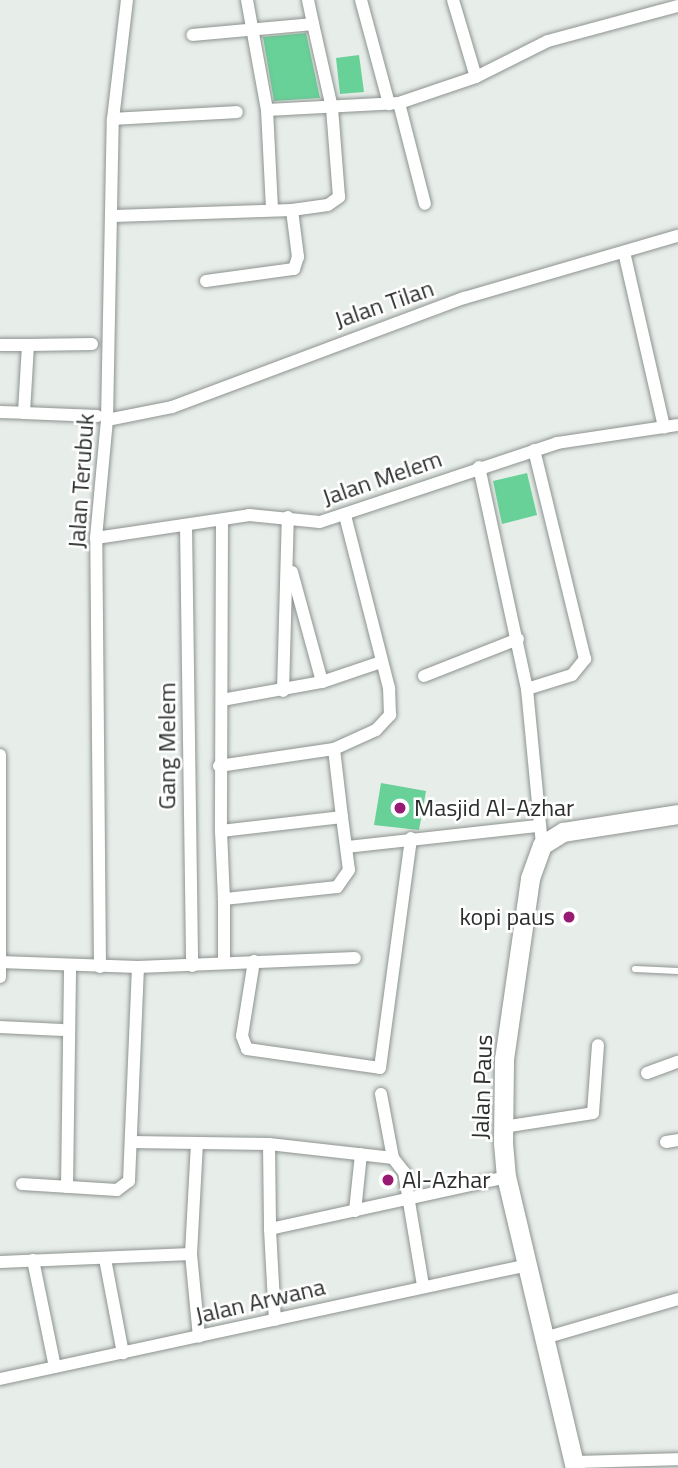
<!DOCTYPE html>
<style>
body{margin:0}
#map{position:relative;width:678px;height:1468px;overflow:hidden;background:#e7ede9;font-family:"Titillium Web",sans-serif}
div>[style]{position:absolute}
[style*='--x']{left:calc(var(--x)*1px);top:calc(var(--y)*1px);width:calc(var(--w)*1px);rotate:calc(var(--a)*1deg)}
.building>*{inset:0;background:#67d198}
.roads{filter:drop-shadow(0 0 2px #8d938f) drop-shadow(0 0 2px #8d938f)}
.lane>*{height:6px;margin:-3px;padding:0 3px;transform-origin:3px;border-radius:3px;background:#fff}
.street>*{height:12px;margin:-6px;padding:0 6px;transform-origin:6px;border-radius:6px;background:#fff}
.secondary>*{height:19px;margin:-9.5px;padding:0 9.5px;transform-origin:9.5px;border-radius:9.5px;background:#fff}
.dots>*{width:19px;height:19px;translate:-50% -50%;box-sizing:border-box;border:4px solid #fff;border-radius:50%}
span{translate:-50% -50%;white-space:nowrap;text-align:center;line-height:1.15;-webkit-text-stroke:5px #fff;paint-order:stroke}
.street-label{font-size:24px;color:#2c2f2d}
.poi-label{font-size:24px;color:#2c2f2d}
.left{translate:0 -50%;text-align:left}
.right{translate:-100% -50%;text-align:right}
</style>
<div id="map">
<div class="building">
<div style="clip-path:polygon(306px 33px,320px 98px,274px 101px,263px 37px)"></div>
<div style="clip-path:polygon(359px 55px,364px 92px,340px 94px,336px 58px)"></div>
<div style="clip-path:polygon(527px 473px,537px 515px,502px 524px,493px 481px)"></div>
<div style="clip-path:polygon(381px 783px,426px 791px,419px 830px,374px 825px)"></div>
</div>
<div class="roads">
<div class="lane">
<div style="--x:635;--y:969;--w:43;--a:2.7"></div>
</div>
<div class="street">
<div style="--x:247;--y:0;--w:112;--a:79.7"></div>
<div style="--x:267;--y:110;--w:100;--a:87.1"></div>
<div style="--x:308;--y:0;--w:25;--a:78"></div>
<div style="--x:361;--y:0;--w:108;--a:74.9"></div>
<div style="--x:453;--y:0;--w:80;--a:73.4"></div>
<div style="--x:399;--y:103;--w:104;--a:75.6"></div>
<div style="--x:267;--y:110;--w:132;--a:-3"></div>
<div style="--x:399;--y:103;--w:81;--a:-18.7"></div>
<div style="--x:476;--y:77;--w:80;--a:-26.6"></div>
<div style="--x:548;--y:41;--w:135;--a:-15.1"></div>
<div style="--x:113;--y:119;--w:124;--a:-3.2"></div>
<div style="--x:114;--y:216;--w:178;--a:-1.9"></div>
<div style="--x:292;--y:210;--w:36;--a:-8"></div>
<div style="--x:328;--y:205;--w:14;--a:-36"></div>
<div style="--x:339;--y:197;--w:89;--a:-94.5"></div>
<div style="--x:332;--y:108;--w:86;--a:-102.7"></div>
<div style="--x:313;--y:24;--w:121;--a:174.8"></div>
<div style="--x:624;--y:252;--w:180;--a:77.1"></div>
<div style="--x:206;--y:281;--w:89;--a:-7.8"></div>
<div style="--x:294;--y:269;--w:13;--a:-72"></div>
<div style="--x:298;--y:257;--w:47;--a:-97.3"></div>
<div style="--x:92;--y:344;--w:64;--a:179.1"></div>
<div style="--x:28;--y:345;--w:68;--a:93.4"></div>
<div style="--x:24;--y:413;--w:73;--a:2.4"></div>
<div style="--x:0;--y:345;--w:28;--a:0"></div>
<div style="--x:0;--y:412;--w:24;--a:2"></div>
<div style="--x:107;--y:420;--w:66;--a:-11.3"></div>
<div style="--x:172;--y:407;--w:312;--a:-20.5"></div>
<div style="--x:464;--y:298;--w:223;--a:-16.2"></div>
<div style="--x:479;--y:467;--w:227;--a:77.8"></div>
<div style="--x:527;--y:689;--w:157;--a:84.5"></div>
<div style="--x:222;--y:520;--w:311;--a:90.2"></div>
<div style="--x:221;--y:831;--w:122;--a:-6.6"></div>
<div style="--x:342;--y:817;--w:53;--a:82.5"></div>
<div style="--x:349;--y:870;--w:21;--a:125"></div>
<div style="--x:337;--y:887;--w:114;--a:173.9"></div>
<div style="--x:224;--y:899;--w:63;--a:90"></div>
<div style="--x:186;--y:526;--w:440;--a:89.2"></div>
<div style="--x:96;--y:538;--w:155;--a:-8.5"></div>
<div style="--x:249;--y:515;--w:71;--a:5.6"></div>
<div style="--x:320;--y:522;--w:250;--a:-18.4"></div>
<div style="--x:557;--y:443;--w:122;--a:-8.5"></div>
<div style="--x:292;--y:572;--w:114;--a:74.7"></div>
<div style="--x:424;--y:676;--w:101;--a:-21.5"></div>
<div style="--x:527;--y:689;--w:47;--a:-17.3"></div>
<div style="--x:572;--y:675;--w:21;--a:-51"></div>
<div style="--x:585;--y:659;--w:215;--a:-103.7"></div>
<div style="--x:283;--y:691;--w:174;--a:-88.4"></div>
<div style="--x:222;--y:700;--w:102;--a:-10.2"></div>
<div style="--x:322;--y:682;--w:62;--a:-18.7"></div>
<div style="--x:334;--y:749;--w:68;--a:83.3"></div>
<div style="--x:219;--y:766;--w:116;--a:-8.4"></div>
<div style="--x:334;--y:749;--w:46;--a:-24.3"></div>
<div style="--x:376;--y:730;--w:21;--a:-47"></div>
<div style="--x:390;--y:715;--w:27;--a:-92"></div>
<div style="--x:389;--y:688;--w:178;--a:-104.3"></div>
<div style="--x:221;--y:831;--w:68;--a:87.5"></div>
<div style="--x:347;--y:847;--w:192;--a:-6.3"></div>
<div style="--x:254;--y:961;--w:76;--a:99.1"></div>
<div style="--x:242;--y:1036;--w:14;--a:69"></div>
<div style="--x:247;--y:1049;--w:134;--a:8.1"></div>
<div style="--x:380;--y:1068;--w:232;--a:-82.3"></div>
<div style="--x:0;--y:962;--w:138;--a:2.1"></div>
<div style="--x:138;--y:967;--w:217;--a:-2.4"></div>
<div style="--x:100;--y:967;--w:429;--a:-90.5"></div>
<div style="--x:96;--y:538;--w:119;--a:-84.7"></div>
<div style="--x:107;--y:420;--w:301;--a:-88.9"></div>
<div style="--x:113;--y:119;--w:120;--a:-83.3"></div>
<div style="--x:0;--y:977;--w:222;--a:-90"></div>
<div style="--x:0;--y:1027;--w:62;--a:2.8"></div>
<div style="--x:647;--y:1073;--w:33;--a:-20"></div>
<div style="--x:381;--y:1094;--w:65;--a:79.4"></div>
<div style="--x:503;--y:1127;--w:91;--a:-8.8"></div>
<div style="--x:593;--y:1113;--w:68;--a:-85.8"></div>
<div style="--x:131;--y:1142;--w:138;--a:0.8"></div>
<div style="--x:269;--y:1144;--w:125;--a:6.4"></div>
<div style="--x:393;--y:1158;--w:18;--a:52"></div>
<div style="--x:404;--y:1172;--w:116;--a:80.5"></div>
<div style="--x:666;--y:1142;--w:12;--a:-9"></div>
<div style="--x:197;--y:1143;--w:111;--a:93.1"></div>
<div style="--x:191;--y:1254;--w:83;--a:84.5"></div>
<div style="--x:269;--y:1144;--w:85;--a:89.3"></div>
<div style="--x:270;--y:1229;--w:242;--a:-12.4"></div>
<div style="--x:22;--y:1184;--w:95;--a:3.6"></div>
<div style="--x:117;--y:1190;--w:15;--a:-37"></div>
<div style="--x:129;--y:1181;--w:214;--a:-87.6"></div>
<div style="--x:67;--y:1187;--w:221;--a:-89.2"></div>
<div style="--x:355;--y:1211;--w:57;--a:-84"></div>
<div style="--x:270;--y:1229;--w:91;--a:86.9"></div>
<div style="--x:105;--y:1259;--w:96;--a:79.2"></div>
<div style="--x:33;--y:1260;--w:109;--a:78.4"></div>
<div style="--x:0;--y:1262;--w:191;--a:-2.4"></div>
<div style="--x:544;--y:1338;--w:140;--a:-16.2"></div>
<div style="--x:0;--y:1379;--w:540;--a:-12.18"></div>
<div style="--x:573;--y:1462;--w:105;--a:-1.6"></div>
</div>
<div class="secondary">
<div style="--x:575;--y:1468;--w:299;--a:-103.3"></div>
<div style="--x:506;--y:1177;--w:34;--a:-95"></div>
<div style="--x:503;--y:1143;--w:84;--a:-89.3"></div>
<div style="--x:504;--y:1059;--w:183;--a:-81.8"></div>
<div style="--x:530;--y:878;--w:35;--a:-70"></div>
<div style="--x:542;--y:845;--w:25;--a:-32"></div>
<div style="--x:563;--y:832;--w:116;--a:-8.9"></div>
</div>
</div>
<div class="dots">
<div style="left:400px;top:808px;background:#971a73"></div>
<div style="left:569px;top:917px;background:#971a73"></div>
<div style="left:388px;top:1180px;background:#971a73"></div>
</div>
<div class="street-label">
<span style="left:384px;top:304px;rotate:-19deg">Jalan Tilan</span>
<span style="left:382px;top:478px;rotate:-19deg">Jalan Melem</span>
<span style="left:81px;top:481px;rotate:-86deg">Jalan Terubuk</span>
<span style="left:167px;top:746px;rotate:-90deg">Gang Melem</span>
<span style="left:482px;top:1087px;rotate:-88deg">Jalan Paus</span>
<span style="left:260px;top:1301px;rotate:-13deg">Jalan Arwana</span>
</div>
<div class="poi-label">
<span class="left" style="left:414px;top:808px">Masjid Al-Azhar</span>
<span class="right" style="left:555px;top:917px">kopi paus</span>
<span class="left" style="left:402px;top:1180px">Al-Azhar</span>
</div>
</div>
